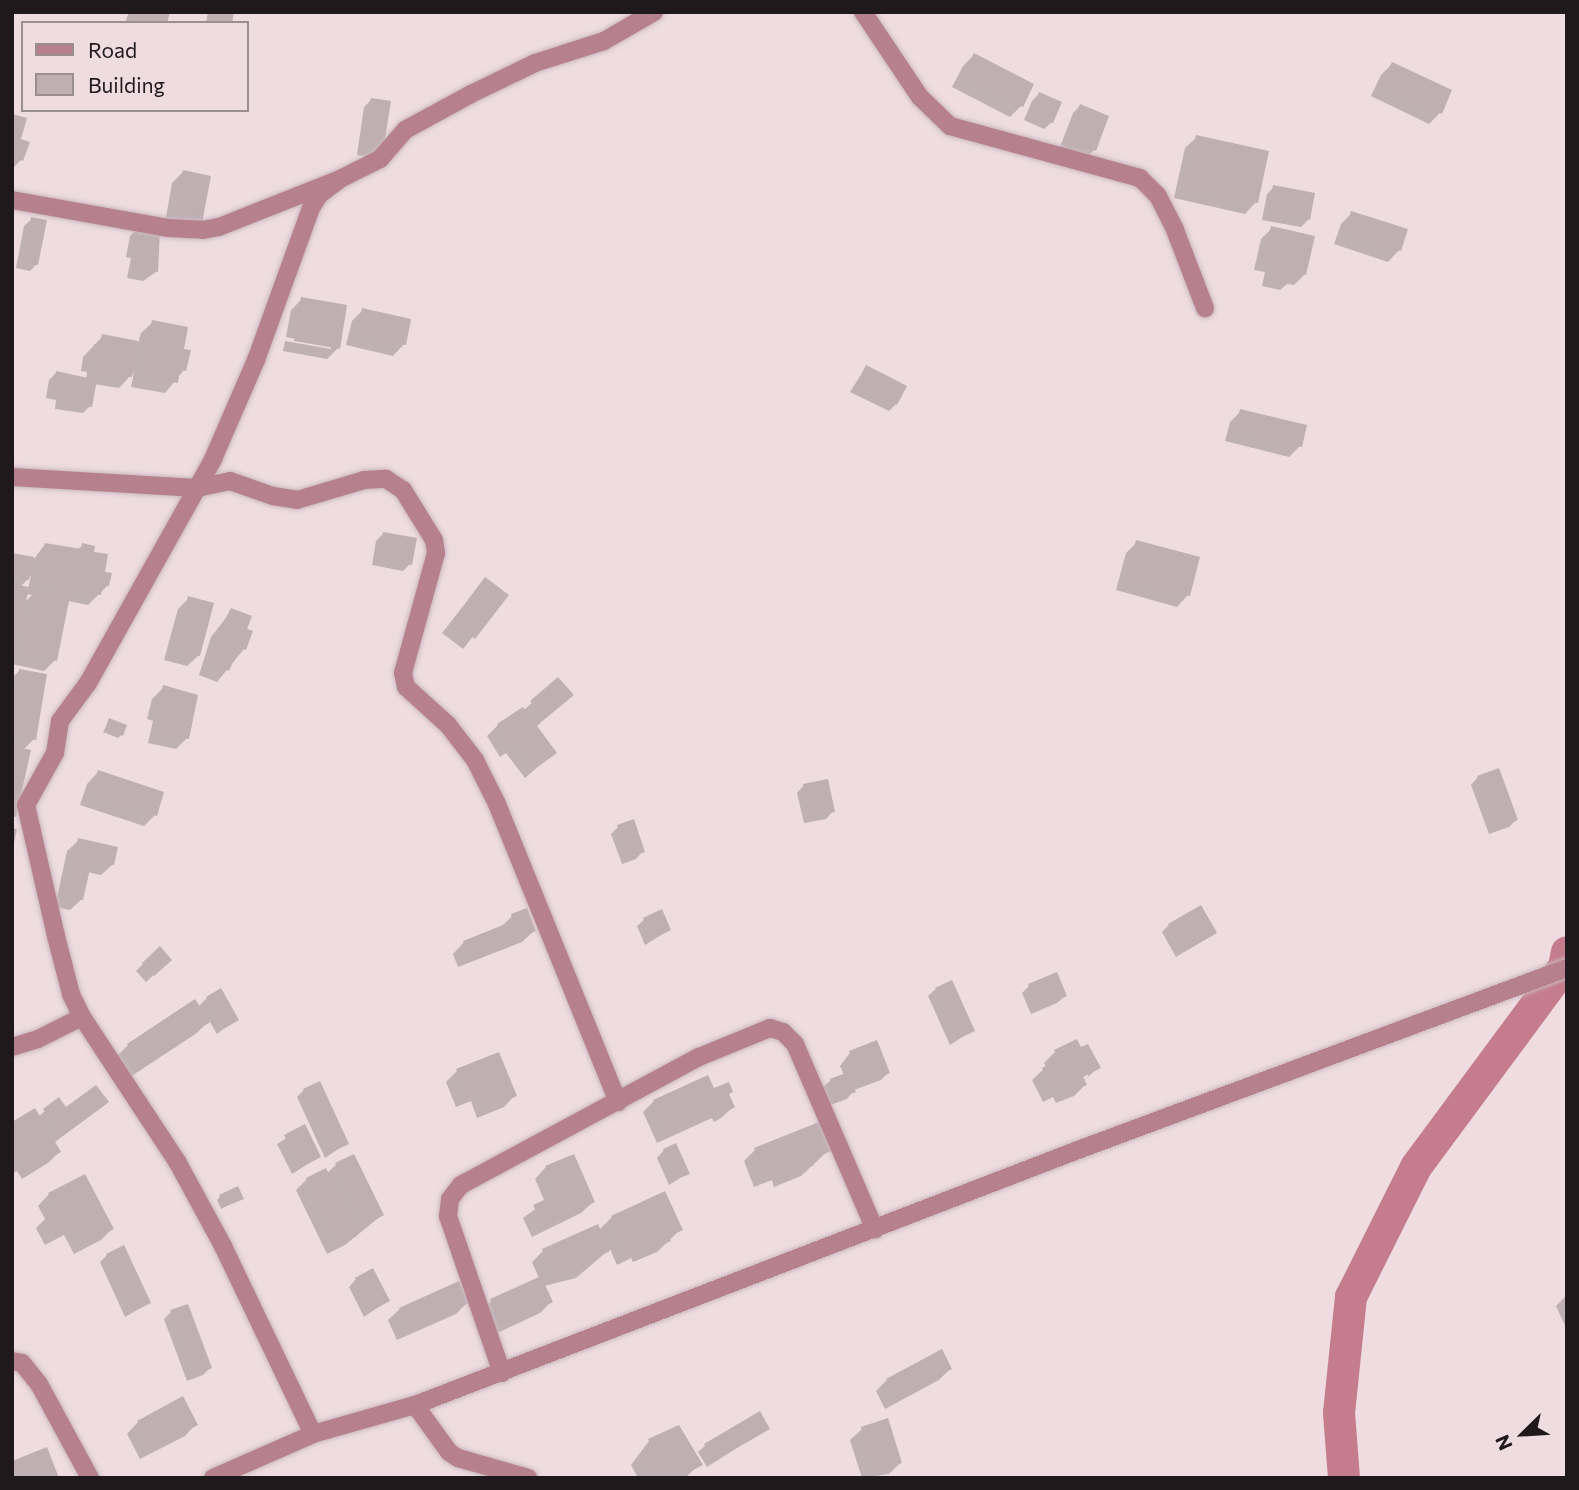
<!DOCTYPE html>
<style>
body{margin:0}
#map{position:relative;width:1579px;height:1490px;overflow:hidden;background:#eedce0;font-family:Commissioner,sans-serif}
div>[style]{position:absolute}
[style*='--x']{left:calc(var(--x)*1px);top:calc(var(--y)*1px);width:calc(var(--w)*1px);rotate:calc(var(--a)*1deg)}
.shadow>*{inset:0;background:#0003}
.river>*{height:32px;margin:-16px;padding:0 16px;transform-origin:16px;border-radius:16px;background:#c57c8d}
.building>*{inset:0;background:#bfaeb2}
.roads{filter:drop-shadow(0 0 2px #c9b9bd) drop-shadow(0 0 2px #c9b9bd)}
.minor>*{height:18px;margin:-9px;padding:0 9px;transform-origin:9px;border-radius:9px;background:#b6808c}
span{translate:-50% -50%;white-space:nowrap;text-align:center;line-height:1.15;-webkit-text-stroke:6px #eedce0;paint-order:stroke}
.frame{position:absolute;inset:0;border:14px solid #1f191b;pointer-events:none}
.legend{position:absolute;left:21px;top:21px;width:228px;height:91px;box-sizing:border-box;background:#eedce0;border:2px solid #9b8e91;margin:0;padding:9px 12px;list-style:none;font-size:21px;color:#1f191b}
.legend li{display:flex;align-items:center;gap:14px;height:35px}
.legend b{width:35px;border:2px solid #9b8e91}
.north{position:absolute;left:1488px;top:1399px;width:70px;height:70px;-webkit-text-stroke:5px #eedce0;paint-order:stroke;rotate:246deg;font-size:19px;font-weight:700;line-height:28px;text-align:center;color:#1f191b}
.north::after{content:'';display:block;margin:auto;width:24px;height:32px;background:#1f191b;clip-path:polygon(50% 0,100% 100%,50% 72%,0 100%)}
</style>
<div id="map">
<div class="shadow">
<div style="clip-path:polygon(129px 12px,168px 12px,165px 23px,125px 23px)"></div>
<div style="clip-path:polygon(208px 12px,232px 12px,231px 23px,206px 23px)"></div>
<div style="clip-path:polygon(974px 55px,1021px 106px,1010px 117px,952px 87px,963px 66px)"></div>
<div style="clip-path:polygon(1392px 64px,1440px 113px,1429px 124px,1371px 96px,1381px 75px)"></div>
<div style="clip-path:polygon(1039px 94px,1052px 122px,1044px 129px,1024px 120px,1032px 101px)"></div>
<div style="clip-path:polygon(371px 100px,389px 102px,374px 158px,357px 155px,364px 107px)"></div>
<div style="clip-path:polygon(1080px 106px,1094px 150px,1087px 157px,1060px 147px,1073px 113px)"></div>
<div style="clip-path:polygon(12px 116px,21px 160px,12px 169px)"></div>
<div style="clip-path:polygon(1197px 137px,1256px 202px,1245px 214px,1174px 198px,1185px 148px)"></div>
<div style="clip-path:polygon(183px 172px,200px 227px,189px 239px,163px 234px,172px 183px)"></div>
<div style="clip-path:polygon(1274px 187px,1308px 220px,1301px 227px,1262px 220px,1267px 194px)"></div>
<div style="clip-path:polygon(1352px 213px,1399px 250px,1388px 262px,1334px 244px,1341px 224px)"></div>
<div style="clip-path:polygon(32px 219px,37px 264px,30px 271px,16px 268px,24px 226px)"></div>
<div style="clip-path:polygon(1272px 228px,1305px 274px,1294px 285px,1287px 284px,1280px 290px,1262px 286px,1265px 272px,1254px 270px,1261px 239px)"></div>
<div style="clip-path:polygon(137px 229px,156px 272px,143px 281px,127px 278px,131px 258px,126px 257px,130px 236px)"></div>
<div style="clip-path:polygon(302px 299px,338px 348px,327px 359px,283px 351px,285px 341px,331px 349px,331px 346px,286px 337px,291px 310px)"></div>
<div style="clip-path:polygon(363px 310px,404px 344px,393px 356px,346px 345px,352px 321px)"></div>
<div style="clip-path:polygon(153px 322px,184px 370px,165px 393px,131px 387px,134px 372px,119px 388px,94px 384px,90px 406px,83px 413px,55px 409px,56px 400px,46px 398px,49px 380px,56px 373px,86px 380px,87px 372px,81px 371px,83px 357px,103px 336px,138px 343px,141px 333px)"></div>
<div style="clip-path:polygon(866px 367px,896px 404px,889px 411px,850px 392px)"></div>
<div style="clip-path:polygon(1241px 411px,1300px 446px,1289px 457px,1225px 441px,1230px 422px)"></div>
<div style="clip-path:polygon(383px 534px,410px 564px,403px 571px,372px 565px,376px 541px)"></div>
<div style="clip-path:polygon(1137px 542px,1188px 595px,1177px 607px,1116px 590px,1126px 553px)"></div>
<div style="clip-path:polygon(evenodd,45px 544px,77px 550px,83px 545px,92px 553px,108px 585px,88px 605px,68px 601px,55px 660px,44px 671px,12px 664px,12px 554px,34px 559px,45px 544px,31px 576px,28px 589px,20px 587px,31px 576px,45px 544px,26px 594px,32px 595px,24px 603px,26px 594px)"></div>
<div style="clip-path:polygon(485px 579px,506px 595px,463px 649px,442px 633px)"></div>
<div style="clip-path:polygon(189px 598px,199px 655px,187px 666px,164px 660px,178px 609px)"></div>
<div style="clip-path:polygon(232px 610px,244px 630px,244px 649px,217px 682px,199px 675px,211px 637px)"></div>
<div style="clip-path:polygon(19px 671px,34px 739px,23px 750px,12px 818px,12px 678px)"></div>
<div style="clip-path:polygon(558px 679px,564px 701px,536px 727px,555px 752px,525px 778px,506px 753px,500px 757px,487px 736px,498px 725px,524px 710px)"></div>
<div style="clip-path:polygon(164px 687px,187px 738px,176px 749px,148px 743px,153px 721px,147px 719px,152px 699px)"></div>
<div style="clip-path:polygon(110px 720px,121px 735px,118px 738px,103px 732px)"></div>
<div style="clip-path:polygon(98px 772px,155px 815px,144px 826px,80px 805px,87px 784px)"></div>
<div style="clip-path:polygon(1478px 777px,1516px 820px,1509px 827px,1489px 834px,1471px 785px)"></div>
<div style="clip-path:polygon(804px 785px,833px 811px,826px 819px,804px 823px,797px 793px)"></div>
<div style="clip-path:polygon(618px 827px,643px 851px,636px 859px,622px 864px,611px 834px)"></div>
<div style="clip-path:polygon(79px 840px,113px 864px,101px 875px,87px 872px,82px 899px,70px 910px,55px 907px,67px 851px)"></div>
<div style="clip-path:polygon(512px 916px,534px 931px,522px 942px,458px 967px,453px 954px,464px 942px,501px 927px)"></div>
<div style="clip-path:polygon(645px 919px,669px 930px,645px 945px,637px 926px)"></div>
<div style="clip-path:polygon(1169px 925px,1214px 933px,1176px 957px,1162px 932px)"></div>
<div style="clip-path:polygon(143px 964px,162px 967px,146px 982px,136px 971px)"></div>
<div style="clip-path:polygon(1029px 986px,1065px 996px,1057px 1003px,1031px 1014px,1022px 993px)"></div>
<div style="clip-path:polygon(936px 989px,973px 1030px,950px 1045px,928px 996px)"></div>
<div style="clip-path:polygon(207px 998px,237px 1019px,217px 1034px,209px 1020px,197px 1033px,130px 1077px,117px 1056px,128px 1045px,198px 1007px)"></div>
<div style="clip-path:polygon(evenodd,1055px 1052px,1098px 1068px,1083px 1081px,1085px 1085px,1074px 1096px,1056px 1103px,1053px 1097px,1043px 1102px,1032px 1080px,1046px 1067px,1044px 1063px,1055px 1052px,1088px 1073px,1088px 1077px,1076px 1083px,1075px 1080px,1088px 1073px)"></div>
<div style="clip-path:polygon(850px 1053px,888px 1073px,881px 1080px,854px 1090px,847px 1099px,830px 1105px,823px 1087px,831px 1080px,844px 1075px,840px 1066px)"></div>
<div style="clip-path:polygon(457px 1071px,515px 1095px,504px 1107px,477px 1118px,471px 1101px,456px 1107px,446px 1082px)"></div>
<div style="clip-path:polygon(304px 1090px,347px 1143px,325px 1158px,297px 1097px)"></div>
<div style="clip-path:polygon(713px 1091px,727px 1095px,733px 1107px,721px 1118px,714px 1122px,712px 1118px,657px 1143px,643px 1112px,654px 1101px)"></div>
<div style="clip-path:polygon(58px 1100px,66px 1110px,106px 1101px,54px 1143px,59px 1152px,48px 1163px,22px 1179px,17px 1171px,12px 1174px,12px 1124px,34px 1111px,38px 1117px)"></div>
<div style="clip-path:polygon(304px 1127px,319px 1157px,292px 1174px,277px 1144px)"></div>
<div style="clip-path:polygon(664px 1150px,688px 1173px,669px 1185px,657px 1158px)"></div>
<div style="clip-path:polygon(755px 1150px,829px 1150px,801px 1176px,774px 1187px,772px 1180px,754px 1187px,744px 1161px)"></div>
<div style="clip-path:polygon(353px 1156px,382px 1215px,345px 1245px,327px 1254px,296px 1190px,307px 1179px,326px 1174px,336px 1165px)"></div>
<div style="clip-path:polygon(546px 1167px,593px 1202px,581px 1213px,532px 1237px,523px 1218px,545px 1202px,535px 1179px)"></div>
<div style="clip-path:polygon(49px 1194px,112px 1229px,101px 1240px,74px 1254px,64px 1235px,45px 1245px,36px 1228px,45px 1219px,38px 1206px)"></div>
<div style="clip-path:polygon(220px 1197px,242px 1198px,221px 1209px,217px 1200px)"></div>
<div style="clip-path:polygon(612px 1217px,680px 1230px,657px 1252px,633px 1262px,631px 1258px,617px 1265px,610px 1249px,576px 1278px,544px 1286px,551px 1302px,540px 1313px,491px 1336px,480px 1312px,491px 1301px,539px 1278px,532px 1262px,543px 1251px,599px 1230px)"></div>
<div style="clip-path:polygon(107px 1255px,149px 1303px,125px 1317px,100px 1262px)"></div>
<div style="clip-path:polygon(356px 1279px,387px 1301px,364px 1317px,349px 1287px)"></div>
<div style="clip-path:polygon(1567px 1295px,1567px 1330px,1556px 1306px)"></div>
<div style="clip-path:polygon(467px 1303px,456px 1314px,397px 1340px,388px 1320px,400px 1309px)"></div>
<div style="clip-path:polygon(171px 1312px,210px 1368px,203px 1375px,187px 1381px,164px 1319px)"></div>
<div style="clip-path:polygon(950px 1369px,939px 1380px,885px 1409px,876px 1391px,887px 1380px)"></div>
<div style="clip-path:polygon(138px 1422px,196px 1424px,185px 1436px,140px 1459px,127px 1434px)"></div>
<div style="clip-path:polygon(768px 1428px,707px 1467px,698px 1452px,706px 1445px)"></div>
<div style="clip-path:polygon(862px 1429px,900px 1463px,889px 1474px,862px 1478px,850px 1440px)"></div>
<div style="clip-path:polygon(649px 1441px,700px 1464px,685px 1478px,638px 1478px,631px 1465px)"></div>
</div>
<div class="river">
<div style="--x:1344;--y:1478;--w:65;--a:-94.4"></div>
<div style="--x:1339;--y:1413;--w:117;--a:-84.1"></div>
<div style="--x:1351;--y:1297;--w:145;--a:-63.4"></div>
<div style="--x:1416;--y:1167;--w:249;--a:-53.5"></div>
<div style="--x:1564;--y:967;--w:15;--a:-79"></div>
</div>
<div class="building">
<div style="clip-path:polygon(135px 12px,170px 12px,167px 23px,133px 23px)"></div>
<div style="clip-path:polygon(213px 12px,234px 12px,232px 23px,211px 23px)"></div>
<div style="clip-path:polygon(974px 53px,1034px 84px,1023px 107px,962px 76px)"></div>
<div style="clip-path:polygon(1392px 62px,1452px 90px,1442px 114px,1381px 85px)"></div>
<div style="clip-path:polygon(1039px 92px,1062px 102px,1053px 123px,1030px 113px)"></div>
<div style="clip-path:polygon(371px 98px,391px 101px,383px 151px,363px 148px)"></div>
<div style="clip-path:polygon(1080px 104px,1109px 116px,1096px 151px,1066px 140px)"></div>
<div style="clip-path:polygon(12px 114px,27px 118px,21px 139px,30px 142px,23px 161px,16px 158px,13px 170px)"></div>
<div style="clip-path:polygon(1196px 135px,1269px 151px,1258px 203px,1185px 187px)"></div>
<div style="clip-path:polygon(183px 170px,211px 176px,201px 228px,173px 223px)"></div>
<div style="clip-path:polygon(1273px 185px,1315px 193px,1310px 220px,1268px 213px)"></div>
<div style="clip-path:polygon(1351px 211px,1408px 229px,1401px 251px,1345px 233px)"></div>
<div style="clip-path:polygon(31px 217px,47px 220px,38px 265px,23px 262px)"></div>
<div style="clip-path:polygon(1271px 226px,1315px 236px,1306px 275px,1295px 272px,1293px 280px,1272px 276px,1275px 261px,1264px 259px)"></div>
<div style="clip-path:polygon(136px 227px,160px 231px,158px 272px,152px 271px,152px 275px,133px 271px,137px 251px,133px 250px)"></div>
<div style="clip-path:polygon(301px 297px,347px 305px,340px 349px,294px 341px)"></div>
<div style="clip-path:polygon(362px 308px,411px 319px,406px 345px,357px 335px)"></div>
<div style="clip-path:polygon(152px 320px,188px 327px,184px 349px,191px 350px,186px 371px,180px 369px,178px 383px,142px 376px,147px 348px,143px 347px,144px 335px,149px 336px)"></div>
<div style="clip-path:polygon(102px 334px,138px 341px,132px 377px,96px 371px,98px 361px,91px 360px,94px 344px,100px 345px)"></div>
<div style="clip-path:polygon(866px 365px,907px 386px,897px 405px,856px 385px)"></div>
<div style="clip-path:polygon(56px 371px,97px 380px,92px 407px,61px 402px,62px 393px,52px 391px)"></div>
<div style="clip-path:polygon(1240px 409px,1307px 425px,1302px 447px,1235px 430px)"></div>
<div style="clip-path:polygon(383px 532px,417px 538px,412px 565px,378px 559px)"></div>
<div style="clip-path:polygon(1136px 540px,1200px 557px,1190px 596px,1126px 579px)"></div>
<div style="clip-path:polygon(45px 543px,81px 549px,82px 543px,95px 546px,94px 552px,108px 554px,105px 572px,112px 573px,109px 586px,103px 585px,101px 595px,38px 583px)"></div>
<div style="clip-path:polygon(12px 553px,34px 557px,29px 580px,12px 576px)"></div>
<div style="clip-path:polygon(485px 577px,509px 595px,475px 639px,452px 621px)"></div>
<div style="clip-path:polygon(12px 584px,29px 587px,14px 656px,12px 655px)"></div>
<div style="clip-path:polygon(35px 589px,70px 596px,57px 661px,22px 653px)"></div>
<div style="clip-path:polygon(188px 596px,214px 603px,200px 656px,175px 649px)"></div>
<div style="clip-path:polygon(231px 608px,252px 616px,247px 629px,253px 631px,246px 650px,239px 647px,229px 671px,209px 663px,220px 636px,217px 635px)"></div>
<div style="clip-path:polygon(19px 669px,47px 674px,36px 740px,12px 736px,12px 709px)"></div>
<div style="clip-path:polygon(558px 677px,574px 695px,545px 719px,530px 701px)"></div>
<div style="clip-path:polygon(163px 685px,198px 695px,189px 739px,159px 732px,163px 710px,157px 708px)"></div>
<div style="clip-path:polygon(523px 707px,557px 753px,536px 768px,518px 743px,512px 747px,497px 724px)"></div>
<div style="clip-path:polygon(109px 718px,127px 725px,123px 736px,105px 729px)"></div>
<div style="clip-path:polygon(12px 746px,31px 750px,16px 817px,12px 816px)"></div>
<div style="clip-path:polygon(1499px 768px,1518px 820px,1496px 828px,1477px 776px)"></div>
<div style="clip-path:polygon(98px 770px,164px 792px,157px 816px,90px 794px)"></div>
<div style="clip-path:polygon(828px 779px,835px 812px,810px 817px,803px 784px)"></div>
<div style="clip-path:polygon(634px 819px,645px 852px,629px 858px,617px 825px)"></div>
<div style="clip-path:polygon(12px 828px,17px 829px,13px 848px,12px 847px)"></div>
<div style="clip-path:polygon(78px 838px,118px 847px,114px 865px,92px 860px,83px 900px,65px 896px)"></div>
<div style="clip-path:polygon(1201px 905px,1217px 933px,1184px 952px,1168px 924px)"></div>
<div style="clip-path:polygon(527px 908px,536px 931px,470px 957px,463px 941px,513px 921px,511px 914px)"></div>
<div style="clip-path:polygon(662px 909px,671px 930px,653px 939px,643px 918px)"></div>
<div style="clip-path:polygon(160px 946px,172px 960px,154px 976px,142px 963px)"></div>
<div style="clip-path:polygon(1057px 972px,1067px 996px,1038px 1008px,1028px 984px)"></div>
<div style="clip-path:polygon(952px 980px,975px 1031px,958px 1039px,935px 988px)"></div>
<div style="clip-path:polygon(221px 988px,239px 1020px,225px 1028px,206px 997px)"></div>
<div style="clip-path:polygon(195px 999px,210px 1022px,142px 1067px,127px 1044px)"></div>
<div style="clip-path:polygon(1077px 1039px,1081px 1047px,1088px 1044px,1101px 1068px,1083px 1077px,1087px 1085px,1067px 1093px,1064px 1087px,1055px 1092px,1042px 1068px,1058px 1059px,1054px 1050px)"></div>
<div style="clip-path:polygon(877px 1040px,890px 1073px,862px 1084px,858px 1075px,854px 1077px,846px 1058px,851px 1056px,849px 1051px)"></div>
<div style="clip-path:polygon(499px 1052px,517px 1096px,488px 1108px,482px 1091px,467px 1097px,456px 1069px)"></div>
<div style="clip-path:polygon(848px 1072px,856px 1092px,837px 1099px,830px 1079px)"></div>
<div style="clip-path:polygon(708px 1075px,714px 1088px,729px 1082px,733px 1092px,729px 1094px,735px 1107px,726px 1112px,724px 1108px,668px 1133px,653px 1100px)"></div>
<div style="clip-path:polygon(320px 1081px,349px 1144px,332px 1152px,303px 1089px)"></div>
<div style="clip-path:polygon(96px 1085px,109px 1102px,63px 1136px,43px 1109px,59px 1097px,66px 1107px)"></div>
<div style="clip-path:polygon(35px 1108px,61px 1152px,33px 1169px,29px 1162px,23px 1165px,18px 1156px,12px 1159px,12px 1142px,16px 1140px,12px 1122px)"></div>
<div style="clip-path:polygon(819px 1122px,831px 1151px,811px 1159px,814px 1165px,786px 1177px,783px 1170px,766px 1177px,754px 1148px)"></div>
<div style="clip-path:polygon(305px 1124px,321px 1157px,300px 1168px,284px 1135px)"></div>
<div style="clip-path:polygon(676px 1143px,690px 1174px,677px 1179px,663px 1149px)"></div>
<div style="clip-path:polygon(354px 1154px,384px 1215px,365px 1225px,335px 1163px)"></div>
<div style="clip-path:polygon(574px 1154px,595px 1202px,544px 1227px,533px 1205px,557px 1194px,545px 1166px)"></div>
<div style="clip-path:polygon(326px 1168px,358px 1235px,338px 1244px,306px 1178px)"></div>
<div style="clip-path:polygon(85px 1174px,114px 1229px,85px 1244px,75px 1225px,57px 1235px,46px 1216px,62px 1207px,60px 1204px,55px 1207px,48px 1193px)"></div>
<div style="clip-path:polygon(238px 1186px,244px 1199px,224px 1207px,219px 1195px)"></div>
<div style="clip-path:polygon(665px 1191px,683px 1230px,669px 1236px,671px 1241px,644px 1252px,643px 1248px,628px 1255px,611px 1216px)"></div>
<div style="clip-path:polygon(598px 1224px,610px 1251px,587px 1262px,589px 1267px,554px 1277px,542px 1249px)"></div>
<div style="clip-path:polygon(124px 1245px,151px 1303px,132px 1312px,106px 1254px)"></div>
<div style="clip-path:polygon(373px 1268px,390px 1301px,371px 1311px,355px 1278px)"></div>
<div style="clip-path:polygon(541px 1276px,553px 1302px,502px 1326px,490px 1299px)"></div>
<div style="clip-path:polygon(459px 1281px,469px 1303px,408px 1330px,399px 1308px)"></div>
<div style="clip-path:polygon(188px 1304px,212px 1368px,195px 1375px,170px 1310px)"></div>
<div style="clip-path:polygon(942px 1349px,952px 1369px,896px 1399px,886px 1379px)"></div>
<div style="clip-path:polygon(183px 1396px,198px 1425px,152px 1449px,137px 1421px)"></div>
<div style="clip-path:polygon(760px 1411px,770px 1429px,714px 1461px,704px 1444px)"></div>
<div style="clip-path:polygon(888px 1418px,902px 1463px,875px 1472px,861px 1427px)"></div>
<div style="clip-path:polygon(679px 1425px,703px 1465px,677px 1478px,654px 1478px,642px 1452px,652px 1447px,648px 1439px)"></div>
<div style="clip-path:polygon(47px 1447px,59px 1478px,12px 1478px,12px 1461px)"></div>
</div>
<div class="roads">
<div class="minor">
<div style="--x:863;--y:12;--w:102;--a:56.2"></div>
<div style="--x:920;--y:97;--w:42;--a:44"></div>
<div style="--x:950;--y:126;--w:197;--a:15.3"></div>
<div style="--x:1140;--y:178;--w:25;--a:45"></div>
<div style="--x:1158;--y:196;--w:38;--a:63"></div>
<div style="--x:1175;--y:230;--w:84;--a:69"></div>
<div style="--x:12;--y:200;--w:158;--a:10.2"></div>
<div style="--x:168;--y:228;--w:35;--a:3"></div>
<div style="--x:203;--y:230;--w:16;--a:-11"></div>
<div style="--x:219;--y:227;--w:130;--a:-21.6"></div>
<div style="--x:340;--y:179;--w:45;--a:-26.6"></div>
<div style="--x:380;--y:159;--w:38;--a:-49"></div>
<div style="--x:405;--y:130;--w:75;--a:-28.6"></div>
<div style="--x:471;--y:94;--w:71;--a:-25.8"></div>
<div style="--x:535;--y:63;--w:72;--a:-17.7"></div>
<div style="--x:604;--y:41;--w:58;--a:-30.1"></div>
<div style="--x:12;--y:477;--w:185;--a:3.4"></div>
<div style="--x:197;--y:488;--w:34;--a:-12"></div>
<div style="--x:230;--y:481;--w:46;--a:19.2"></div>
<div style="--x:273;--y:496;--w:24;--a:9"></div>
<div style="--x:297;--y:500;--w:70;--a:-16.6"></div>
<div style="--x:364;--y:480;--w:22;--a:-3"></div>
<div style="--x:386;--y:479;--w:20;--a:33"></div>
<div style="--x:403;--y:490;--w:59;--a:58.2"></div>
<div style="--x:434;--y:540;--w:13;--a:81"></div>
<div style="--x:436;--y:553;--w:124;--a:105.4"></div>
<div style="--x:403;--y:673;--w:14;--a:78"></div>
<div style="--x:406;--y:687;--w:57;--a:42.1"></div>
<div style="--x:448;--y:725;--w:44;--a:52.4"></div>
<div style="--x:475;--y:760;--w:49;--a:63.4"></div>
<div style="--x:497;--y:804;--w:322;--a:67.9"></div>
<div style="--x:12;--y:1047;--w:27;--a:-17"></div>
<div style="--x:38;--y:1039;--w:49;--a:-26.6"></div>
<div style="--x:12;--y:1361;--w:10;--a:11"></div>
<div style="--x:22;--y:1363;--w:27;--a:51"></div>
<div style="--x:39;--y:1384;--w:107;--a:61.5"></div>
<div style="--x:502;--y:1373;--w:166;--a:-109"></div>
<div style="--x:448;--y:1216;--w:17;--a:-83"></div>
<div style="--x:450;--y:1199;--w:18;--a:-52"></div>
<div style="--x:461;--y:1185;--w:270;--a:-28.3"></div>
<div style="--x:699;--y:1057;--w:77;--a:-22.2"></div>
<div style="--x:770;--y:1028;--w:14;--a:17"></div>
<div style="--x:783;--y:1032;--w:17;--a:45"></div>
<div style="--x:795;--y:1044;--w:202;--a:66.7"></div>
<div style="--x:415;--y:1405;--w:58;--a:54.1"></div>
<div style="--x:449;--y:1452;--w:11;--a:34"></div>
<div style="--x:458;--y:1458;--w:73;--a:15.9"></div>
<div style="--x:313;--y:1434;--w:208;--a:-115.6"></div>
<div style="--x:223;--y:1246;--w:94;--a:-118.5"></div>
<div style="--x:178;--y:1163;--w:175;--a:-123.3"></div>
<div style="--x:82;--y:1017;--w:25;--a:-116"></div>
<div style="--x:71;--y:994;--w:60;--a:-104.5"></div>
<div style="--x:56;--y:936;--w:134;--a:-102.9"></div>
<div style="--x:26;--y:805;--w:60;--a:-60.9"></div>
<div style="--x:55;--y:753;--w:32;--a:-81"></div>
<div style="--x:60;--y:721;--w:47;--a:-53.6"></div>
<div style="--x:88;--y:683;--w:257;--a:-60.8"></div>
<div style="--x:213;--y:459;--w:108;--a:-66.5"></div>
<div style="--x:256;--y:360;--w:162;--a:-70.1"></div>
<div style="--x:311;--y:208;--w:15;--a:-58"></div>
<div style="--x:319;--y:195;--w:26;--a:-37"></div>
<div style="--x:213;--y:1478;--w:109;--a:-23.7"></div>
<div style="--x:313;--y:1434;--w:106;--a:-15.9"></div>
<div style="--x:415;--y:1405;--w:702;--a:-21.04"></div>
<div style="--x:1070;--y:1153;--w:530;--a:-20.42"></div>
</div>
</div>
<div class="frame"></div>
<ul class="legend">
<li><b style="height:9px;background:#b6808c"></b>Road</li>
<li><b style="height:19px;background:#bfaeb2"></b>Building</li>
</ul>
<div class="north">N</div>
</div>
